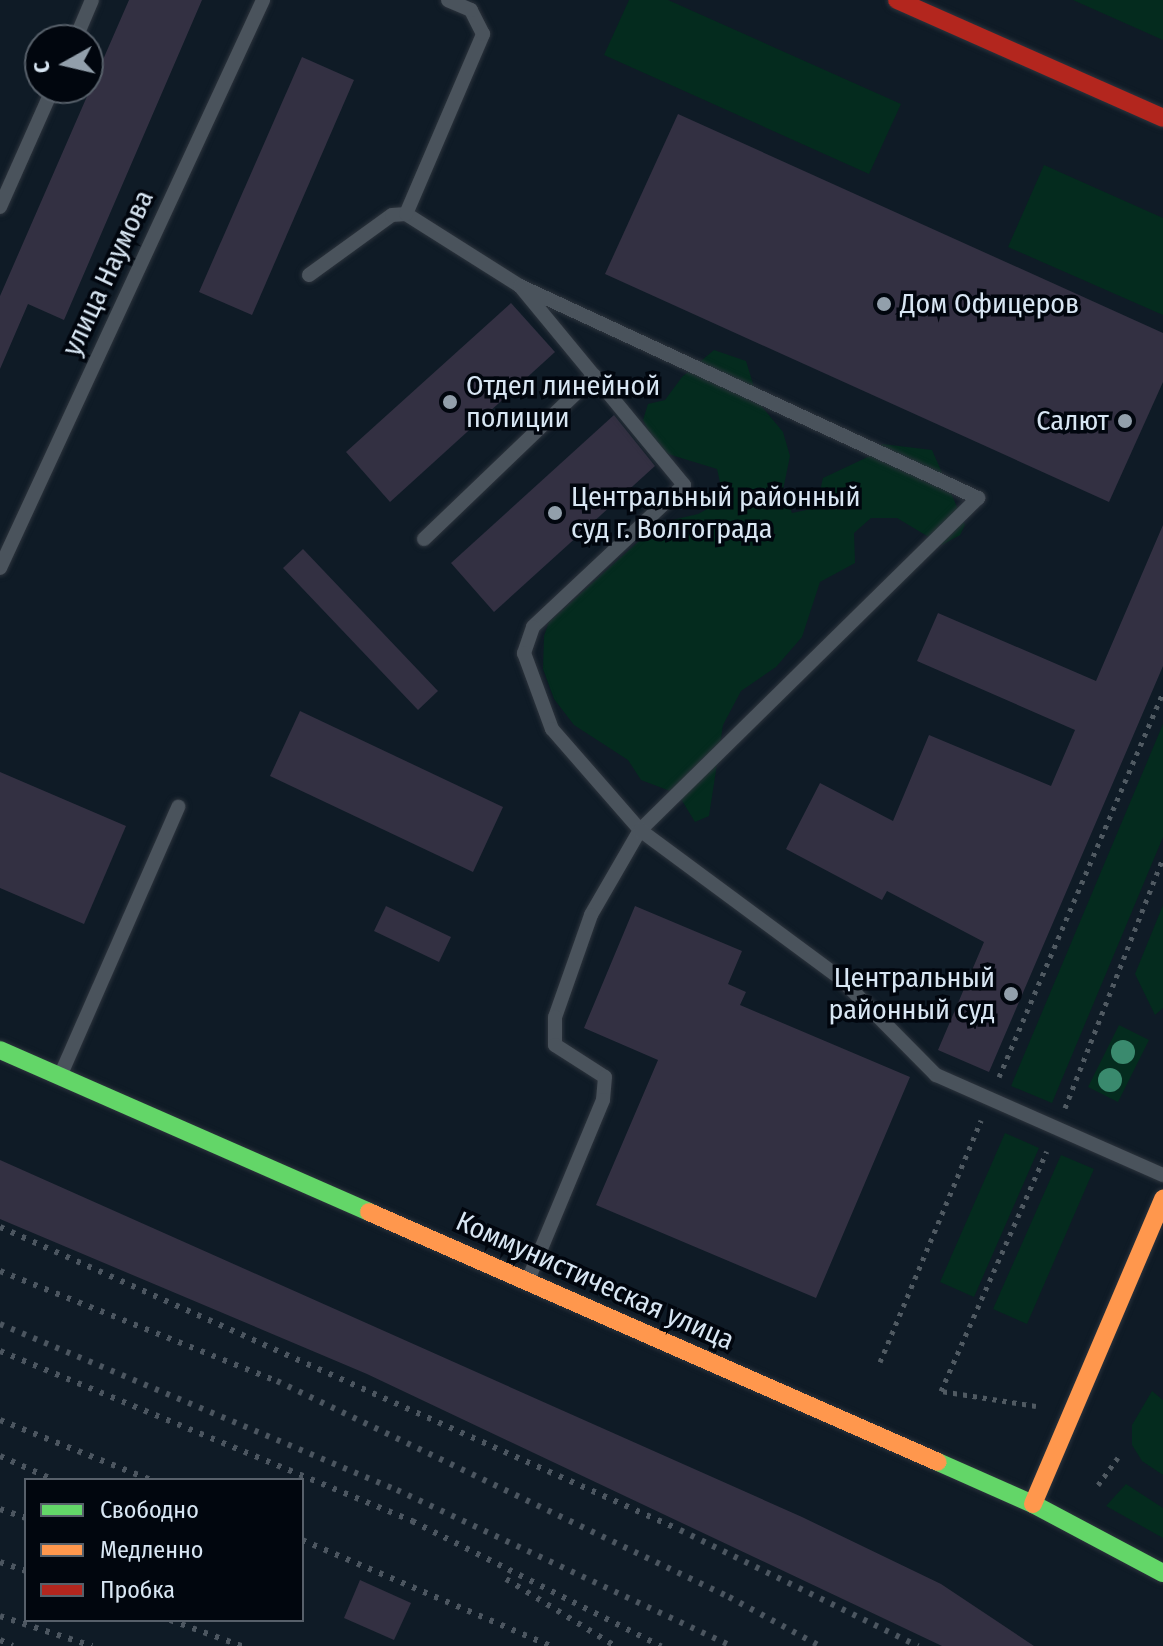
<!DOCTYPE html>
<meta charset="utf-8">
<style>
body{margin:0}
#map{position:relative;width:1163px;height:1646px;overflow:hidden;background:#0f1b26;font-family:"Fira Sans Condensed",sans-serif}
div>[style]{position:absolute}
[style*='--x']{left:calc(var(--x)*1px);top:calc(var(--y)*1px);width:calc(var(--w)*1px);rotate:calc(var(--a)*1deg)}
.green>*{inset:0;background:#042b1e}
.building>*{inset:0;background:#333042}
.path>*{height:5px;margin-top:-2.5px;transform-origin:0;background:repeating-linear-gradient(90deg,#505a62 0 4px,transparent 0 10px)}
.roads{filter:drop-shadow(0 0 2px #2c333c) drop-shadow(0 0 2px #2c333c)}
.lane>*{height:14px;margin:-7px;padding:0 7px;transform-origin:7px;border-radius:7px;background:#4a535c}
.fast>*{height:18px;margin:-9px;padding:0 9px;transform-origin:9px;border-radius:9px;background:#63d668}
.slow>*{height:18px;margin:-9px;padding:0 9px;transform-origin:9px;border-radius:9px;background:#ff974d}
.jam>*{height:18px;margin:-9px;padding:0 9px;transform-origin:9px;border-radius:9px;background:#b3261e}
.rail>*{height:6px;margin-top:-3px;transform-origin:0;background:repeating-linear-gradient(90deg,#4c5660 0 4px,transparent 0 12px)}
.trees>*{width:24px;height:24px;margin:-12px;border-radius:50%;background:#3a8a6e}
.dots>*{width:22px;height:22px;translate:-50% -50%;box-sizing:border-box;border:4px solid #01060e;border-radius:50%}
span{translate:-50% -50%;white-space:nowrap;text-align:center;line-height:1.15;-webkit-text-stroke:7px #01060e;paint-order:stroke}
.street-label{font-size:28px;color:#d8e6f3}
.poi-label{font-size:28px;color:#d8e6f3}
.left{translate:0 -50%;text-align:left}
.right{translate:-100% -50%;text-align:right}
.legend{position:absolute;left:24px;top:1478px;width:280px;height:144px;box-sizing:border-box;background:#01060e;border:2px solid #57606a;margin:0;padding:10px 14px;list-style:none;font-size:24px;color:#d8e6f3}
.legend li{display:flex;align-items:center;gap:16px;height:40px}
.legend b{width:40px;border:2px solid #57606a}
.north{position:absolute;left:24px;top:24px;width:80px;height:80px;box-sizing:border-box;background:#01060e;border:2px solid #57606a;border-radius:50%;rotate:262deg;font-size:22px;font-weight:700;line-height:32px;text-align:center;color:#d8e6f3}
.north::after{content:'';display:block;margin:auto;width:28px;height:36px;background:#929fab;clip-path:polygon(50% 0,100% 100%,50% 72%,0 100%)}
</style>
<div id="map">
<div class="green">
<div style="clip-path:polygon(629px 0,668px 0,901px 104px,869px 174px,604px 55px)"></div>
<div style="clip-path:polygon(1073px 0,1163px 0,1163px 40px)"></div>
<div style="clip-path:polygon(1044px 165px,1163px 218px,1163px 315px,1008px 247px)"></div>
<div style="clip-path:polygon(714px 350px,746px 361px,759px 403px,783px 432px,790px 456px,783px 490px,792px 513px,816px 508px,823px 478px,872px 455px,882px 444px,932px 450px,965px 525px,960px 535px,942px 545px,897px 518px,871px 518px,854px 533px,855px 563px,820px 582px,802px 637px,776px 667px,741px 691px,723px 725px,709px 816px,695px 822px,678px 794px,641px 780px,628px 760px,574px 725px,554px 699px,543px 669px,544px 636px,549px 622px,659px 523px,698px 514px,724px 500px,717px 469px,668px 454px,653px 441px,643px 420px,648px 404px,665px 400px,682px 377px)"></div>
<div style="clip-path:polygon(1163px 724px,1163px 837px,1052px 1103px,1011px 1086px)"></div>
<div style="clip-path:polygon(1163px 905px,1163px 1008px,1155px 1015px,1135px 974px)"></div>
<div style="clip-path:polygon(1119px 1025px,1149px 1040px,1118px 1102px,1088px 1087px)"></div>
<div style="clip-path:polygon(1005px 1133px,1039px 1148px,974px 1297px,940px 1282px)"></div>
<div style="clip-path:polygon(1061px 1155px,1094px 1169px,1027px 1324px,993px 1309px)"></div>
<div style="clip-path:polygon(1152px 1391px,1163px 1400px,1163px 1475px,1142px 1461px,1132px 1445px,1132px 1425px)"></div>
<div style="clip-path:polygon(1126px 1484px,1163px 1508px,1163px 1538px,1106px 1506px)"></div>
</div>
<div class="building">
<div style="clip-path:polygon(129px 0,202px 0,64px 320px,28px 304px,0 369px,0 296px)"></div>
<div style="clip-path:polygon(302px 57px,354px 80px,252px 315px,199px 292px)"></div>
<div style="clip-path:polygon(678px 114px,1163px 333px,1163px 382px,1109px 502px,605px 274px)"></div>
<div style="clip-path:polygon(511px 303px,555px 352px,390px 502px,346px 452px)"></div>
<div style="clip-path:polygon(614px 415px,655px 466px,494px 612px,451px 563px)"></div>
<div style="clip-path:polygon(1163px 525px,1163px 666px,989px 1072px,938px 1050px,984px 942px,887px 891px,882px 900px,786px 849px,820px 783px,893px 821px,929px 735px,1051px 786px,1075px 730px,917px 661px,938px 613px,1096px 681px)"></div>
<div style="clip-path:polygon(303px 549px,438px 691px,418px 710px,283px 568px)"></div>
<div style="clip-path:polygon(300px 711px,503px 807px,473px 872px,270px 776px)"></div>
<div style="clip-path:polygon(0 772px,126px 826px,84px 924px,0 888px)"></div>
<div style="clip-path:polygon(386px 906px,451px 937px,439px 962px,374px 931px)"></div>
<div style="clip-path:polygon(635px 906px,742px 951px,728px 984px,746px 992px,740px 1005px,910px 1077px,816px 1298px,596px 1205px,658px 1060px,584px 1028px)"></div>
<div style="clip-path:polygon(0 1160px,802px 1517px,941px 1584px,1034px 1646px,942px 1646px,367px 1374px,0 1219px)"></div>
<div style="clip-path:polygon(360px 1580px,411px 1603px,394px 1640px,344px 1618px)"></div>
</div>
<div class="path">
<div style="--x:999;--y:1077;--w:418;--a:-66.9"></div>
<div style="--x:1065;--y:1108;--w:269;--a:-68.6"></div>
<div style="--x:880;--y:1362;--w:262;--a:-67.3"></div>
<div style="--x:1036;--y:1406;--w:96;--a:-171"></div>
<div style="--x:941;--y:1391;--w:262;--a:-66.2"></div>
<div style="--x:1098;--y:1485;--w:34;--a:-54"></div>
</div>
<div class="roads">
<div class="lane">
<div style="--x:75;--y:40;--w:43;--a:-67"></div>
<div style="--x:0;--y:207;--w:130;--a:-66"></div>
<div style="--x:406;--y:214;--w:135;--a:32.3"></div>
<div style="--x:520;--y:286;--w:258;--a:50.5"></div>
<div style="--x:684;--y:485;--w:207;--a:136.8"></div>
<div style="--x:533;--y:627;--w:28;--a:109"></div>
<div style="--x:524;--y:653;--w:81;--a:69.8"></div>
<div style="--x:552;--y:729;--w:134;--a:48.9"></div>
<div style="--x:640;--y:830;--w:98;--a:120"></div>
<div style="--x:591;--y:915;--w:108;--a:109.4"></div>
<div style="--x:555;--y:1017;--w:28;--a:90"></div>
<div style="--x:555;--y:1045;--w:59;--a:32.6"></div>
<div style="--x:605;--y:1077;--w:23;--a:95"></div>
<div style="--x:603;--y:1100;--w:193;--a:112.6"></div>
<div style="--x:309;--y:275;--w:102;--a:-35.9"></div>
<div style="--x:392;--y:215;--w:14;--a:-4"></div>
<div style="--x:406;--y:214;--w:196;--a:-66.8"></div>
<div style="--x:483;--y:34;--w:27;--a:-117"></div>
<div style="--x:471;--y:10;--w:25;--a:-157"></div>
<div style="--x:520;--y:286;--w:505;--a:24.84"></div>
<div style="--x:978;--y:498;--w:474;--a:135.5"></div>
<div style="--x:640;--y:830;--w:247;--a:36.5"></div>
<div style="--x:839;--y:977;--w:138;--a:45.3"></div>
<div style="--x:936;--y:1075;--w:248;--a:23.8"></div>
<div style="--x:424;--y:539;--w:236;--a:-43.8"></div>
<div style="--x:0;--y:568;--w:626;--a:-65.15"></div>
<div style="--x:61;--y:1074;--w:292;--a:-66.3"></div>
</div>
<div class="fast">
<div style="--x:0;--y:1050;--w:403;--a:23.7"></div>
<div style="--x:938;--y:1462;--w:104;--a:23.9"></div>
<div style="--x:1033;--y:1504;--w:147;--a:28"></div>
</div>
<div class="slow">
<div style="--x:369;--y:1212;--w:621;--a:23.72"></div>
<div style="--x:1033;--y:1504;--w:332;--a:-66.9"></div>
</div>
<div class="jam">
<div style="--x:897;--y:0;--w:291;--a:23.9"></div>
</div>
</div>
<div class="rail">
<div style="--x:0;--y:1227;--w:744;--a:24.02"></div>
<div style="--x:680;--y:1530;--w:265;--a:26"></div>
<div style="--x:0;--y:1271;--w:298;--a:21.7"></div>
<div style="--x:277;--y:1381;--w:501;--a:25.54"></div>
<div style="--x:729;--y:1597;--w:103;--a:28.3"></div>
<div style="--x:0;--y:1324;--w:430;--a:22.7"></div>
<div style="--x:397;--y:1490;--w:370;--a:25"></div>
<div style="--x:0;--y:1351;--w:446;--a:22.4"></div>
<div style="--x:412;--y:1521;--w:279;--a:26.7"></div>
<div style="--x:0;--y:1420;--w:162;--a:21.7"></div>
<div style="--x:0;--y:1456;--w:59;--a:24"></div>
<div style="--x:0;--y:1509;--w:28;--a:19"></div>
<div style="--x:302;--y:1540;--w:271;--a:23.1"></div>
<div style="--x:0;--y:1562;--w:28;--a:19"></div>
<div style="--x:506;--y:1579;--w:128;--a:31.6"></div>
<div style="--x:0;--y:1616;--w:97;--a:18.1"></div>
<div style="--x:170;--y:1620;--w:77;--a:19.9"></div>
<div style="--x:0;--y:1640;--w:14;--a:25"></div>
</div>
<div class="trees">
<div style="left:1123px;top:1052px"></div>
<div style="left:1110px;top:1080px"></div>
</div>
<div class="dots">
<div style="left:884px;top:304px;background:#929fab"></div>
<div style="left:450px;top:402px;background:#929fab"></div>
<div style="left:1125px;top:421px;background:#929fab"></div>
<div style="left:555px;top:513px;background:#929fab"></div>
<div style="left:1011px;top:994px;background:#929fab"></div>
</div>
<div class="street-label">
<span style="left:108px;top:273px;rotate:-65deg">улица Наумова</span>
<span style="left:595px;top:1281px;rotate:24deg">Коммунистическая улица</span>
</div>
<div class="poi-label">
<span class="left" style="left:900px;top:304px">Дом Офицеров</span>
<span class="left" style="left:466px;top:402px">Отдел линейной<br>полиции</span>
<span class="right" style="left:1109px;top:421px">Салют</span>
<span class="left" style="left:571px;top:513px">Центральный районный<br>суд г. Волгограда</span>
<span class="right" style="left:995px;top:994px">Центральный<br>районный суд</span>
</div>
<ul class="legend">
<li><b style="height:10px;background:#63d668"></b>Свободно</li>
<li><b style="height:10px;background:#ff974d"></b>Медленно</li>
<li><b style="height:10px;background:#b3261e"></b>Пробка</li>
</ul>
<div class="north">С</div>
</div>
